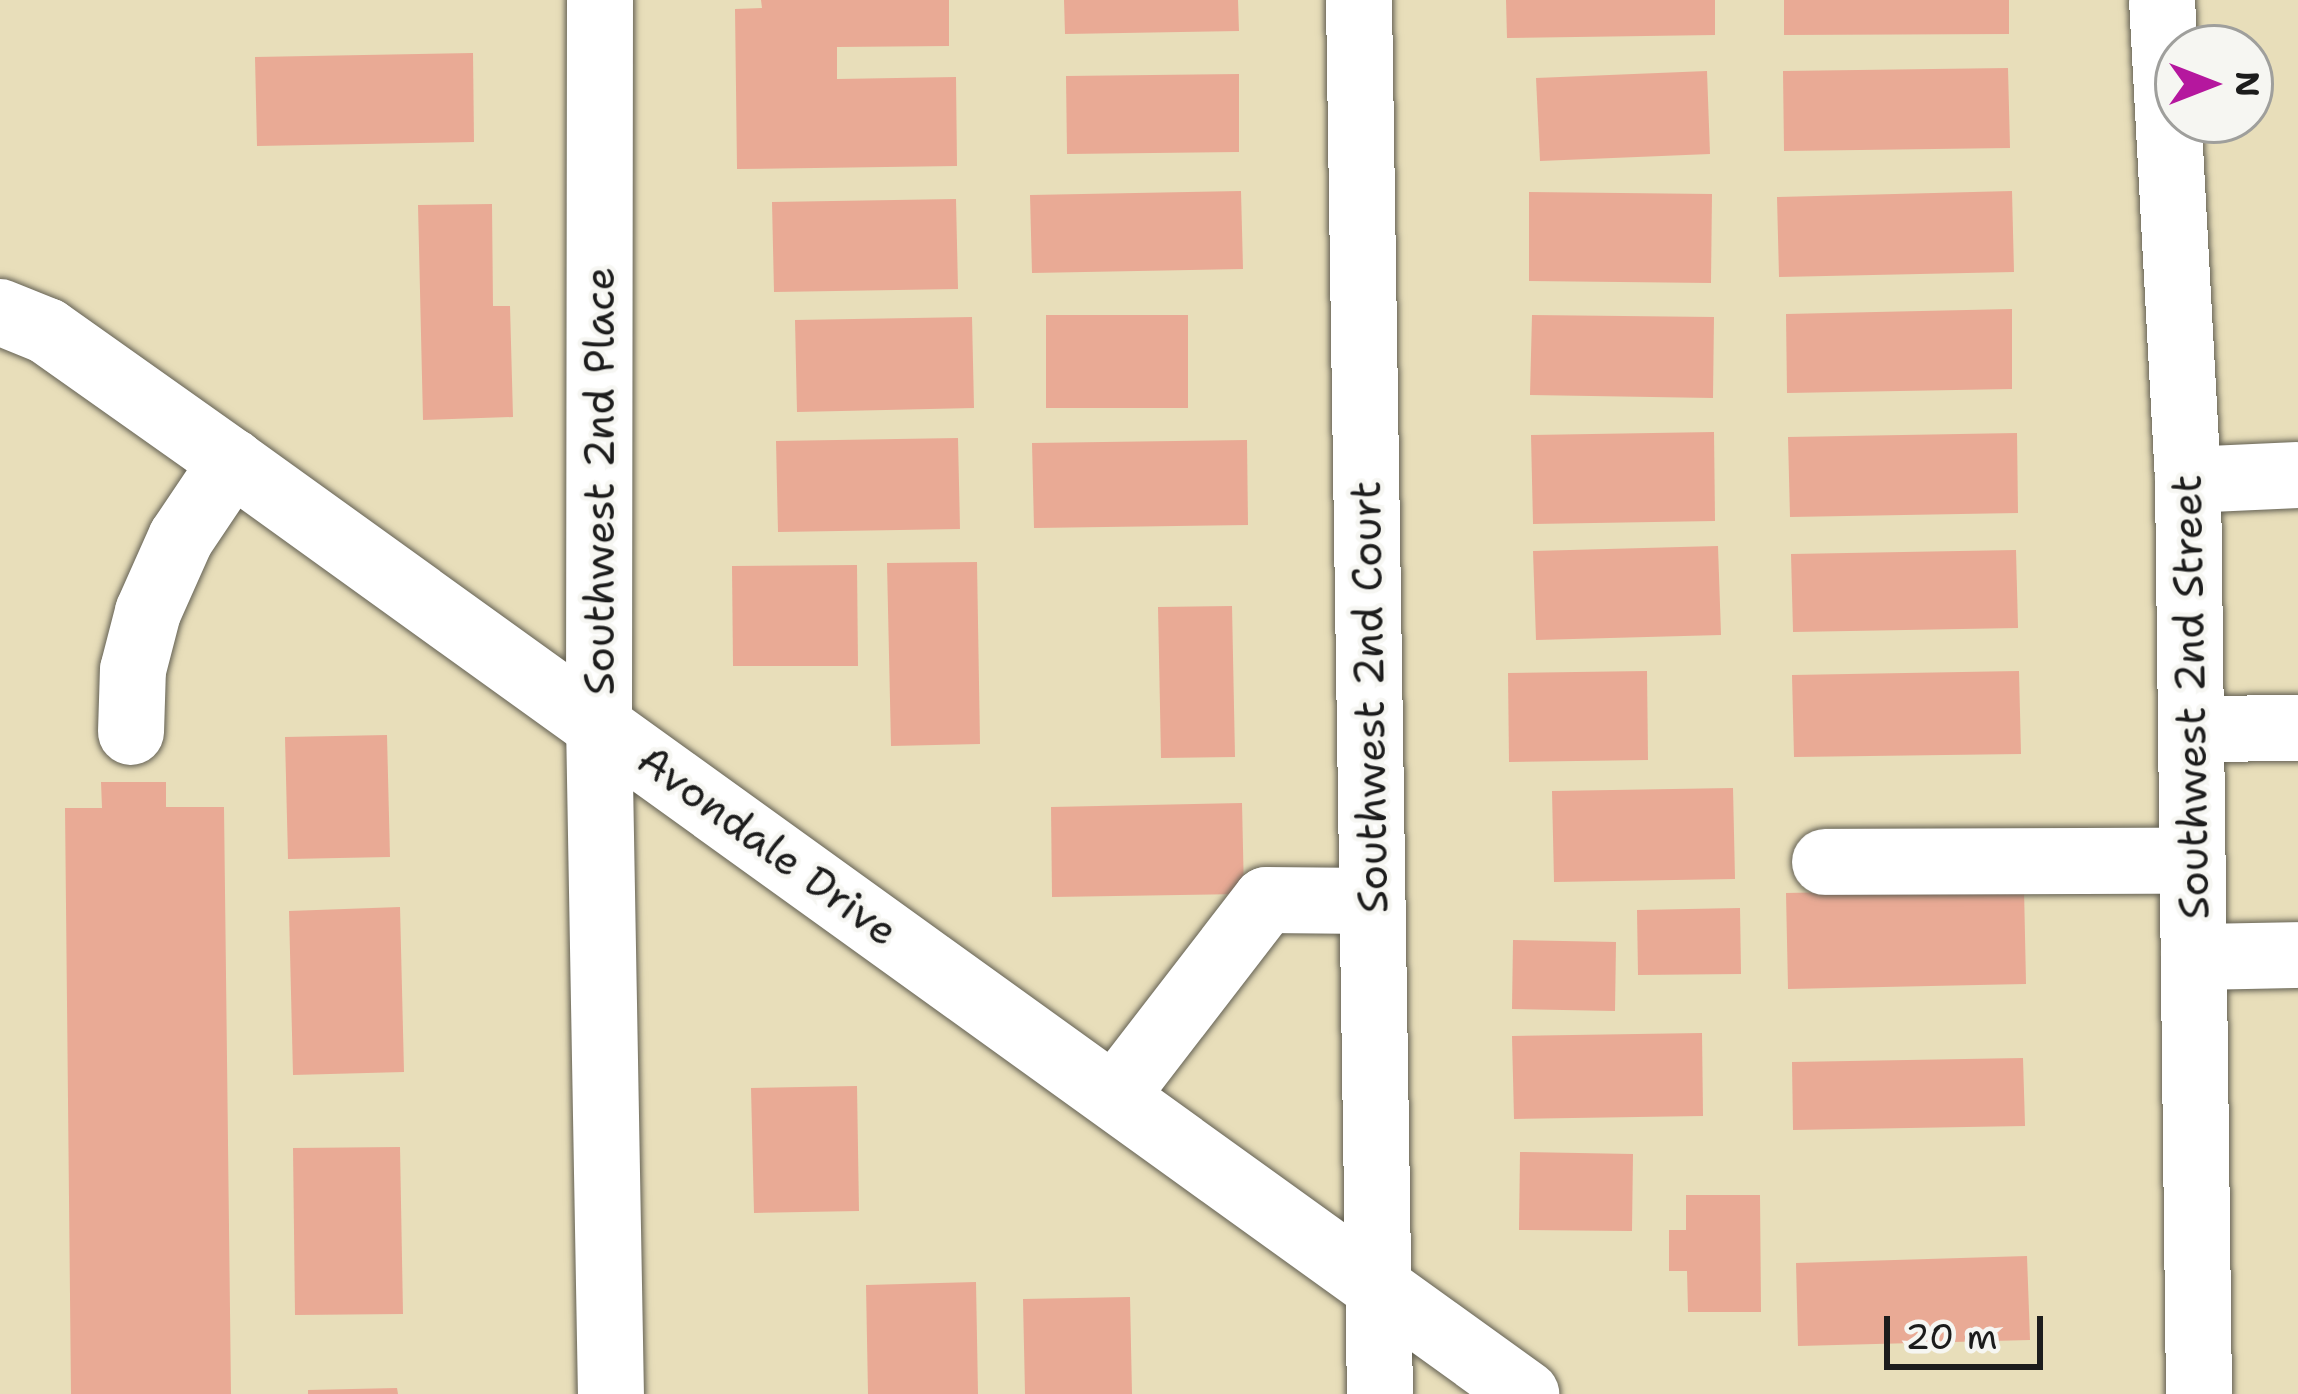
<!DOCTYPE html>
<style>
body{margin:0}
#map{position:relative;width:2298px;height:1394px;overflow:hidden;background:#e8deba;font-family:"Shantell Sans",sans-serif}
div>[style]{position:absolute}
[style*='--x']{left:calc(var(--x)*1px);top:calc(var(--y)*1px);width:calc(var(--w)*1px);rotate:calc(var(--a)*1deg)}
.building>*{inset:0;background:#e9aa95}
.roads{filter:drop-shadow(0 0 3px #636053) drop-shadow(0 0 3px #636053)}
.minor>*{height:66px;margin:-33px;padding:0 33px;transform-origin:33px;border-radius:33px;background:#fff}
span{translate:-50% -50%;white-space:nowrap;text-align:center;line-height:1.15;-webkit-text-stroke:9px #f6f6f2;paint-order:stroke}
.street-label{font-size:42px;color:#1c1c1c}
.north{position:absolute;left:2154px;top:24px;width:120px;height:120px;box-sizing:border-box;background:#f6f6f2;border:3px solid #9f9f9c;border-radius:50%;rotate:90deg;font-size:33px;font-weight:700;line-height:48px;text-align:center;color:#1c1c1c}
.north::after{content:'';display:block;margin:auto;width:42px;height:54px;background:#b5179e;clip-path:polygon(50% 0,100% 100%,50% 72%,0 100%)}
.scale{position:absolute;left:1884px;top:1316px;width:159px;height:54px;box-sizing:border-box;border:6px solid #1c1c1c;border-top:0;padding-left:15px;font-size:36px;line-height:42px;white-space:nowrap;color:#1c1c1c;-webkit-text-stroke:9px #f6f6f2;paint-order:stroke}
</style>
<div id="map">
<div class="building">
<div style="clip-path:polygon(761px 0,949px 0,949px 46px,837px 47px,837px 79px,956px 77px,957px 166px,737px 169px,735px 9px,762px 8px)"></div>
<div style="clip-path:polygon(1064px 0,1238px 0,1239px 31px,1065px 34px)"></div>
<div style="clip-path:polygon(1506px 0,1715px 0,1715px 35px,1507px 38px)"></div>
<div style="clip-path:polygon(1784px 0,2009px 0,2009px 34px,1784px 35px)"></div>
<div style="clip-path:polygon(473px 53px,474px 142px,257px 146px,255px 57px)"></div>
<div style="clip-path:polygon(2008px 68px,2010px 148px,1784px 151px,1783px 71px)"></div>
<div style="clip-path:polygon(1707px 71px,1710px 154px,1540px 161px,1536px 78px)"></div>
<div style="clip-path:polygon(1239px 74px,1239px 152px,1067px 154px,1066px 76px)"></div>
<div style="clip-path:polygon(1241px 191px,1243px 269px,1032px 273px,1030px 195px)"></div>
<div style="clip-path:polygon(2012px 191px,2014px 272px,1779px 277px,1777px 197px)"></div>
<div style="clip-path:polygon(1529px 192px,1712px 194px,1711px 283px,1529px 281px)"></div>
<div style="clip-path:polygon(956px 199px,958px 289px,774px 292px,772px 202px)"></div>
<div style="clip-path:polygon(492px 204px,493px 306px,510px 306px,513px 417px,423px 420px,418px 205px)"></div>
<div style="clip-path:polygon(2012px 309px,2012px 389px,1787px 393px,1786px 314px)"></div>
<div style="clip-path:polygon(1046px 315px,1188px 315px,1188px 408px,1046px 408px)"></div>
<div style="clip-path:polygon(1532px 315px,1714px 317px,1713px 398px,1530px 395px)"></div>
<div style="clip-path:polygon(972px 317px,974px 408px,797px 412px,795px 320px)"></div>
<div style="clip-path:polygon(1714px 432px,1715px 521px,1533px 524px,1531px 435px)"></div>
<div style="clip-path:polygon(2017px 433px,2018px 513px,1790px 517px,1788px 437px)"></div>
<div style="clip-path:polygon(958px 438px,960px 529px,778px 532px,776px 441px)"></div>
<div style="clip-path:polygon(1247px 440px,1248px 525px,1034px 528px,1032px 443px)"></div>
<div style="clip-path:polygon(1718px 546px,1721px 635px,1536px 640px,1533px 551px)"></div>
<div style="clip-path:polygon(2016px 550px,2018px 628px,1793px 632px,1791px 554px)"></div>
<div style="clip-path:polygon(977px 562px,980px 744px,891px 746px,887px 563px)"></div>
<div style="clip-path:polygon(857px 565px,858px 666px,733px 666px,732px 566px)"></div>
<div style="clip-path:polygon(1232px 606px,1235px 757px,1161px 758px,1158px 607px)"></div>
<div style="clip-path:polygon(1647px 671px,1648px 760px,1509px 762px,1508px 673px)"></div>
<div style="clip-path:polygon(2019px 671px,2021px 754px,1794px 757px,1792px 675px)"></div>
<div style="clip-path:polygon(387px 735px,390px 857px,288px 859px,285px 737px)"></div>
<div style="clip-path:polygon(101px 782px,166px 782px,166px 807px,224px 807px,231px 1394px,71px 1394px,65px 808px,102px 808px)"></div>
<div style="clip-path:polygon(1733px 788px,1735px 879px,1554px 882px,1552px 791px)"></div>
<div style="clip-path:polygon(1242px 803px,1244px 894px,1052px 897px,1051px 807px)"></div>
<div style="clip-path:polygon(2024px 888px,2026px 984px,1788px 989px,1786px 893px)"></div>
<div style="clip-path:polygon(400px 907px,404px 1072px,293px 1075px,289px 911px)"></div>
<div style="clip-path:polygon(1740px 908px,1741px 974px,1638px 975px,1637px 910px)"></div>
<div style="clip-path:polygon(1513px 940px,1616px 942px,1615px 1011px,1512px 1009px)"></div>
<div style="clip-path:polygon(1702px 1033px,1703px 1116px,1514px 1119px,1512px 1036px)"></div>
<div style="clip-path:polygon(2023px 1058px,2025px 1126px,1793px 1130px,1792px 1062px)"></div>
<div style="clip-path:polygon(857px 1086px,859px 1211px,754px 1213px,751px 1088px)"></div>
<div style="clip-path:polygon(400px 1147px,403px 1314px,295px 1315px,293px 1148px)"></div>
<div style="clip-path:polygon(1520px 1152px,1633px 1154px,1632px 1231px,1519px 1230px)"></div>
<div style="clip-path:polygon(1686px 1195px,1760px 1195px,1761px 1312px,1688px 1312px,1687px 1271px,1669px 1271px,1669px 1230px,1686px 1230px)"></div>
<div style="clip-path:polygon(2027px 1256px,2030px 1340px,1798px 1346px,1796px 1263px)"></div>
<div style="clip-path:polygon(976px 1282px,978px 1394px,868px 1394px,866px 1285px)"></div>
<div style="clip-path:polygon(1130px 1297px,1132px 1394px,1025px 1394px,1023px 1299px)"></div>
<div style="clip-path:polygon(397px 1388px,398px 1394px,308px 1394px,308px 1390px)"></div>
</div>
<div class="roads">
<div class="minor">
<div style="--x:600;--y:0;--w:723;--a:90.08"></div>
<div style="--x:599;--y:723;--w:671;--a:88.98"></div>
<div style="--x:1359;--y:0;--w:1394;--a:89.14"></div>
<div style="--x:2162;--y:0;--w:481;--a:86.9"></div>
<div style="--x:2188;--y:480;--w:914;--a:89.31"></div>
<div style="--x:0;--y:312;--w:51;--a:22"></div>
<div style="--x:47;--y:331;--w:227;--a:35.3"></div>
<div style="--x:232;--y:462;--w:1595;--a:35.76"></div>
<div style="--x:2188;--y:480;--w:110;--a:-2.6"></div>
<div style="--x:2191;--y:729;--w:107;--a:-0.5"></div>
<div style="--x:131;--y:732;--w:62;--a:-88.2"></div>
<div style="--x:133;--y:670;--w:60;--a:-75.5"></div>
<div style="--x:148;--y:612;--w:81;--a:-66"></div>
<div style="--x:181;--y:538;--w:92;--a:-56.1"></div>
<div style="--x:1825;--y:862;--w:367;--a:-0.2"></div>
<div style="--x:2194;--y:957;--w:104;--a:-1.1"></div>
<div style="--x:1115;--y:1096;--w:247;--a:-52.4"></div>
<div style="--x:1266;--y:900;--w:106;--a:0.5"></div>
</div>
</div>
<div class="street-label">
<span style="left:599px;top:481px;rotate:-90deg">Southwest 2nd Place</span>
<span style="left:1369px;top:697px;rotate:-91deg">Southwest 2nd Court</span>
<span style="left:2190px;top:697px;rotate:-91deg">Southwest 2nd Street</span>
<span style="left:768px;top:845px;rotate:36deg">Avondale Drive</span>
</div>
<div class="north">N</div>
<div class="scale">20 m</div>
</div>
